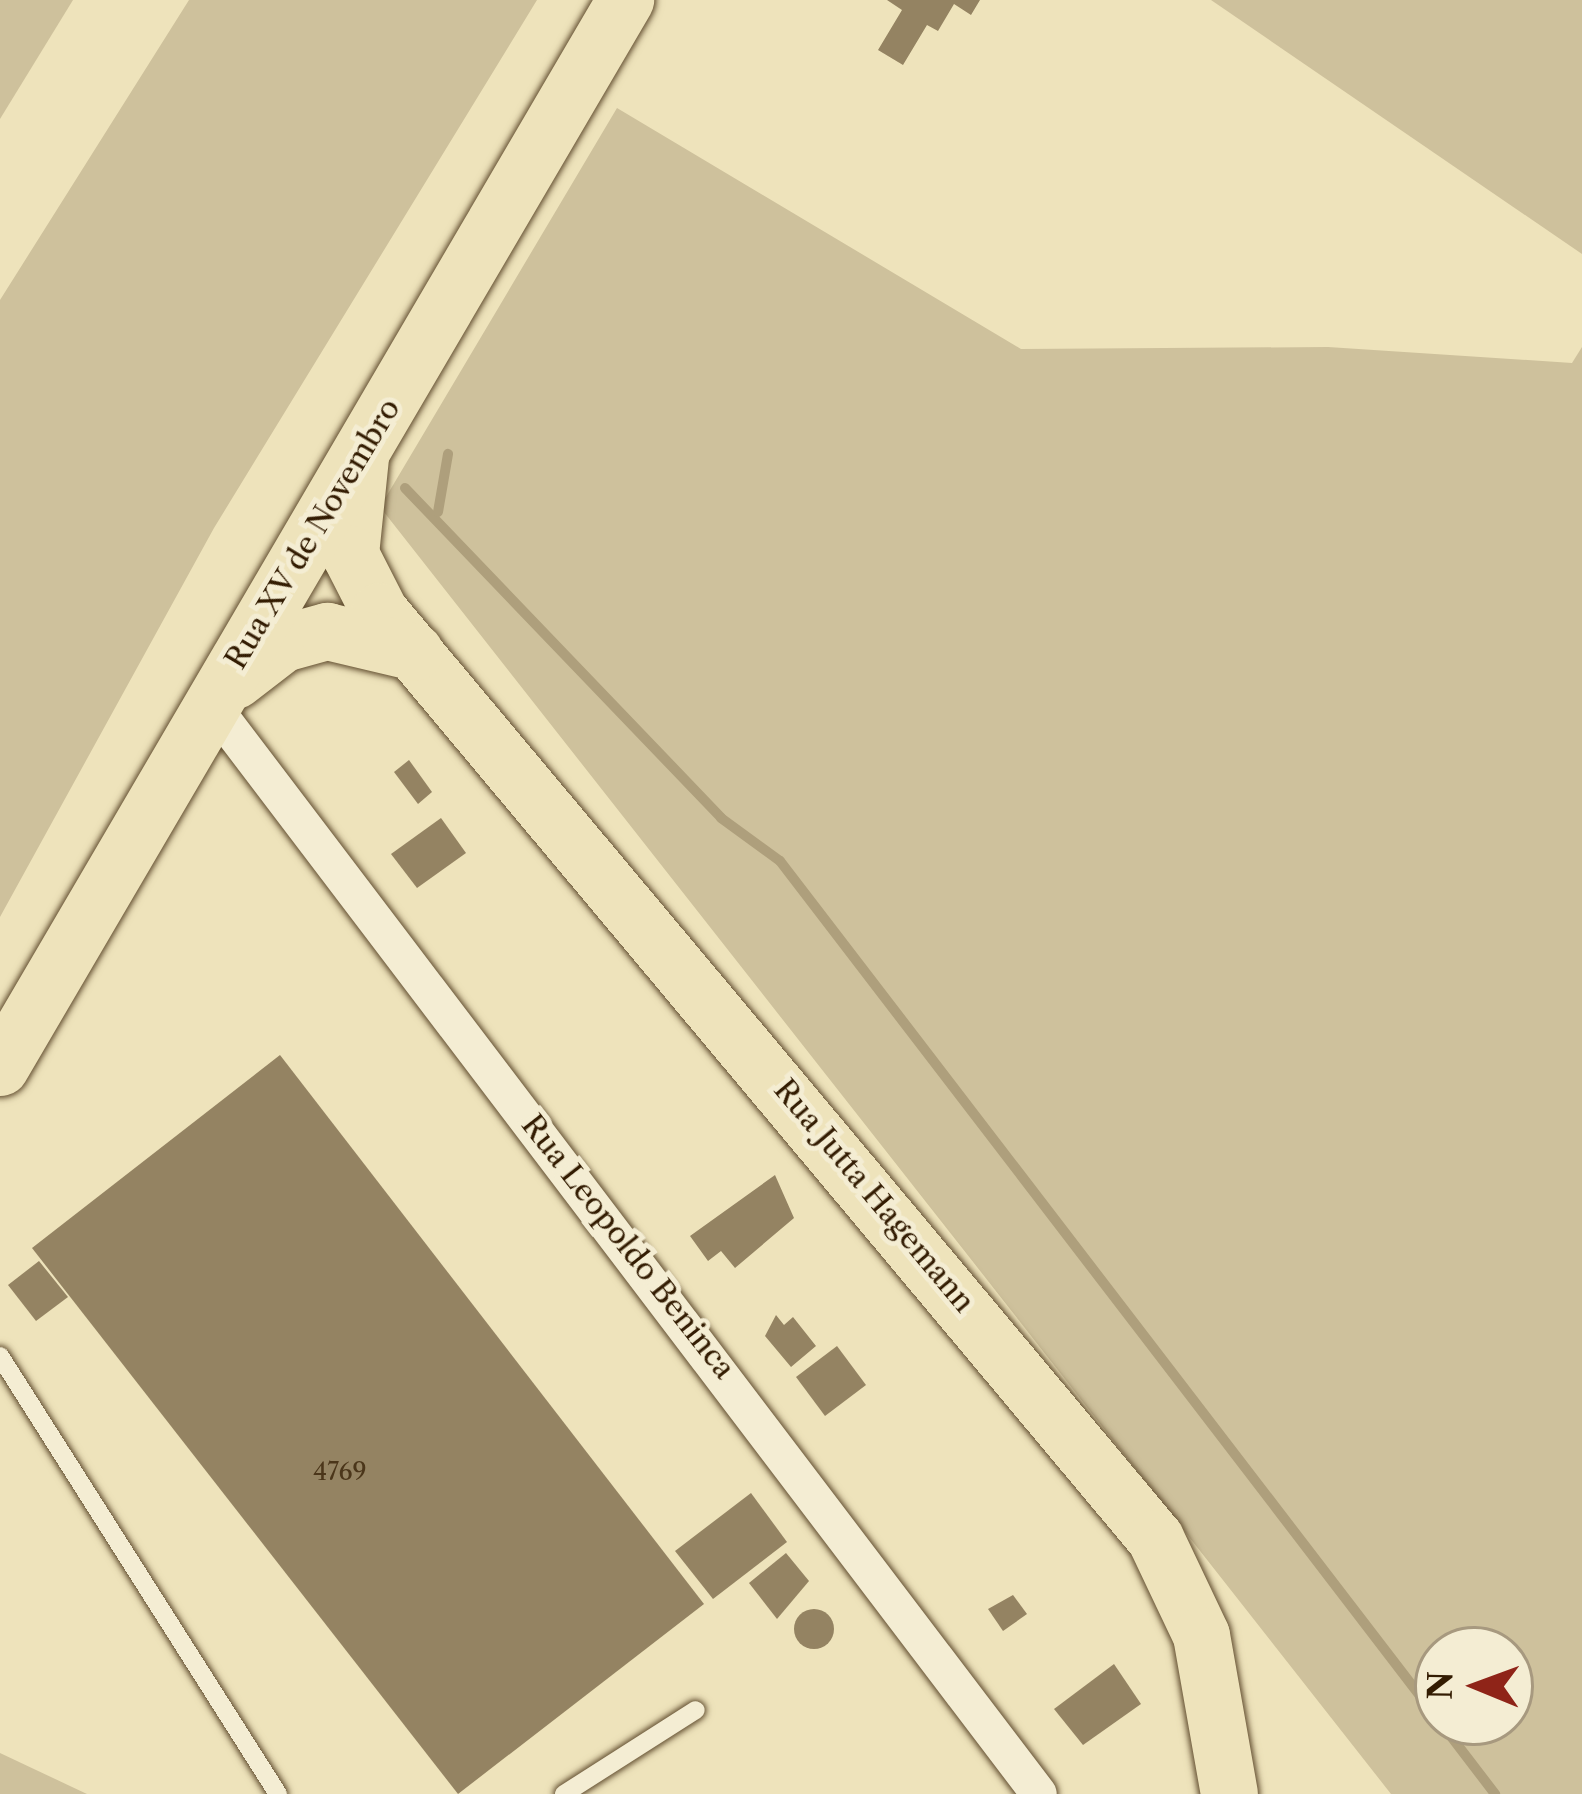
<!DOCTYPE html>
<style>
body{margin:0}
#map{position:relative;width:1582px;height:1794px;overflow:hidden;background:#eee3bb;font-family:"Libre Caslon Text",serif}
div>[style]{position:absolute}
[style*='--x']{left:calc(var(--x)*1px);top:calc(var(--y)*1px);width:calc(var(--w)*1px);rotate:calc(var(--a)*1deg)}
.green>*{inset:0;background:#cec19c}
.stream>*{height:10px;margin:-5px;padding:0 5px;transform-origin:5px;border-radius:5px;background:#ae9f7c}
.building>*{inset:0;background:#948362}
.round{border-radius:50%}
.roads{filter:drop-shadow(0 0 3px #624e30) drop-shadow(0 0 3px #624e30)}
.service>*{height:18px;margin:-9px;padding:0 9px;transform-origin:9px;border-radius:9px;background:#f4edd3}
.minor>*{height:36px;margin:-18px;padding:0 18px;transform-origin:18px;border-radius:18px;background:#f4edd3}
.primary>*{height:57px;margin:-28.5px;padding:0 28.5px;transform-origin:28.5px;border-radius:28.5px;background:#eee3bb}
span{translate:-50% -50%;white-space:nowrap;text-align:center;line-height:1.15;-webkit-text-stroke:10px #f4edd3;paint-order:stroke}
.number-label{font-size:24px;color:#4b361a}
.number-label span{-webkit-text-stroke-width:0}
.street-label{font-size:30px;color:#331c02}
.north{position:absolute;left:1414px;top:1626px;width:120px;height:120px;box-sizing:border-box;background:#f4edd3;border:3px solid #a7997f;border-radius:50%;rotate:271deg;font-size:33px;font-weight:700;line-height:48px;text-align:center;color:#331c02}
.north::after{content:'';display:block;margin:auto;width:42px;height:54px;background:#8f2418;clip-path:polygon(50% 0,100% 100%,50% 72%,0 100%)}
</style>
<div id="map">
<div class="green">
<div style="clip-path:polygon(0 0,73px 0,0 119px)"></div>
<div style="clip-path:polygon(189px 0,537px 0,214px 528px,0 917px,0 300px)"></div>
<div style="clip-path:polygon(1211px 0,1582px 0,1582px 254px)"></div>
<div style="clip-path:polygon(evenodd,617px 108px,1021px 349px,1328px 347px,1572px 363px,1582px 347px,1582px 1794px,1391px 1794px,380px 507px,617px 108px,1438px 1650px,1510px 1650px,1510px 1722px,1438px 1722px,1438px 1650px)"></div>
<div style="clip-path:polygon(0 1753px,87px 1794px,0 1794px)"></div>
</div>
<div class="stream">
<div style="--x:405;--y:488;--w:457;--a:46.2"></div>
<div style="--x:721;--y:818;--w:73;--a:36.1"></div>
<div style="--x:780;--y:861;--w:1081;--a:52.52"></div>
<div style="--x:438;--y:512;--w:59;--a:-80.2"></div>
<div style="--x:1440;--y:1722;--w:91;--a:52.6"></div>
</div>
<div class="building">
<div style="clip-path:polygon(887px 0,980px 0,971px 15px,954px 4px,938px 31px,927px 25px,903px 65px,878px 50px,902px 10px)"></div>
<div style="clip-path:polygon(409px 760px,432px 792px,418px 804px,394px 772px)"></div>
<div style="clip-path:polygon(441px 818px,466px 853px,417px 888px,391px 854px)"></div>
<div style="clip-path:polygon(280px 1055px,704px 1604px,458px 1794px,32px 1248px)"></div>
<div style="clip-path:polygon(775px 1175px,794px 1218px,735px 1268px,721px 1251px,708px 1261px,690px 1236px)"></div>
<div style="clip-path:polygon(39px 1261px,68px 1297px,36px 1321px,8px 1285px)"></div>
<div style="clip-path:polygon(776px 1315px,784px 1325px,793px 1317px,816px 1346px,791px 1367px,765px 1336px)"></div>
<div style="clip-path:polygon(837px 1346px,866px 1385px,825px 1416px,796px 1377px)"></div>
<div style="clip-path:polygon(751px 1493px,787px 1542px,713px 1599px,675px 1551px)"></div>
<div style="clip-path:polygon(786px 1553px,809px 1581px,777px 1619px,749px 1583px)"></div>
<div style="clip-path:polygon(1013px 1595px,1027px 1614px,1003px 1631px,988px 1609px)"></div>
<div class="round" style="left:794px;top:1609px;width:40px;height:40px"></div>
<div style="clip-path:polygon(1114px 1664px,1141px 1704px,1083px 1745px,1054px 1709px)"></div>
</div>
<div class="roads">
<div class="service">
<div style="--x:0;--y:1356;--w:519;--a:57.6"></div>
<div style="--x:564;--y:1794;--w:156;--a:-32.5"></div>
</div>
<div class="minor">
<div style="--x:212;--y:705;--w:1367;--a:52.79"></div>
</div>
<div class="primary">
<div style="--x:360;--y:457;--w:98;--a:95.9"></div>
<div style="--x:350;--y:554;--w:64;--a:63"></div>
<div style="--x:379;--y:611;--w:1209;--a:50.07"></div>
<div style="--x:1155;--y:1538;--w:107;--a:64.6"></div>
<div style="--x:1201;--y:1635;--w:161;--a:80"></div>
<div style="--x:235;--y:680;--w:61;--a:-37.6"></div>
<div style="--x:283;--y:643;--w:46;--a:-15.3"></div>
<div style="--x:327;--y:631;--w:90;--a:13.4"></div>
<div style="--x:0;--y:1067;--w:1237;--a:-59.64"></div>
</div>
</div>
<div class="number-label">
<span style="left:340px;top:1472px">4769</span>
</div>
<div class="street-label">
<span style="left:313px;top:534px;rotate:-59deg">Rua XV de Novembro</span>
<span style="left:874px;top:1196px;rotate:50deg">Rua Jutta Hagemann</span>
<span style="left:628px;top:1247px;rotate:52deg">Rua Leopoldo Beninca</span>
</div>
<div class="north">N</div>
</div>
